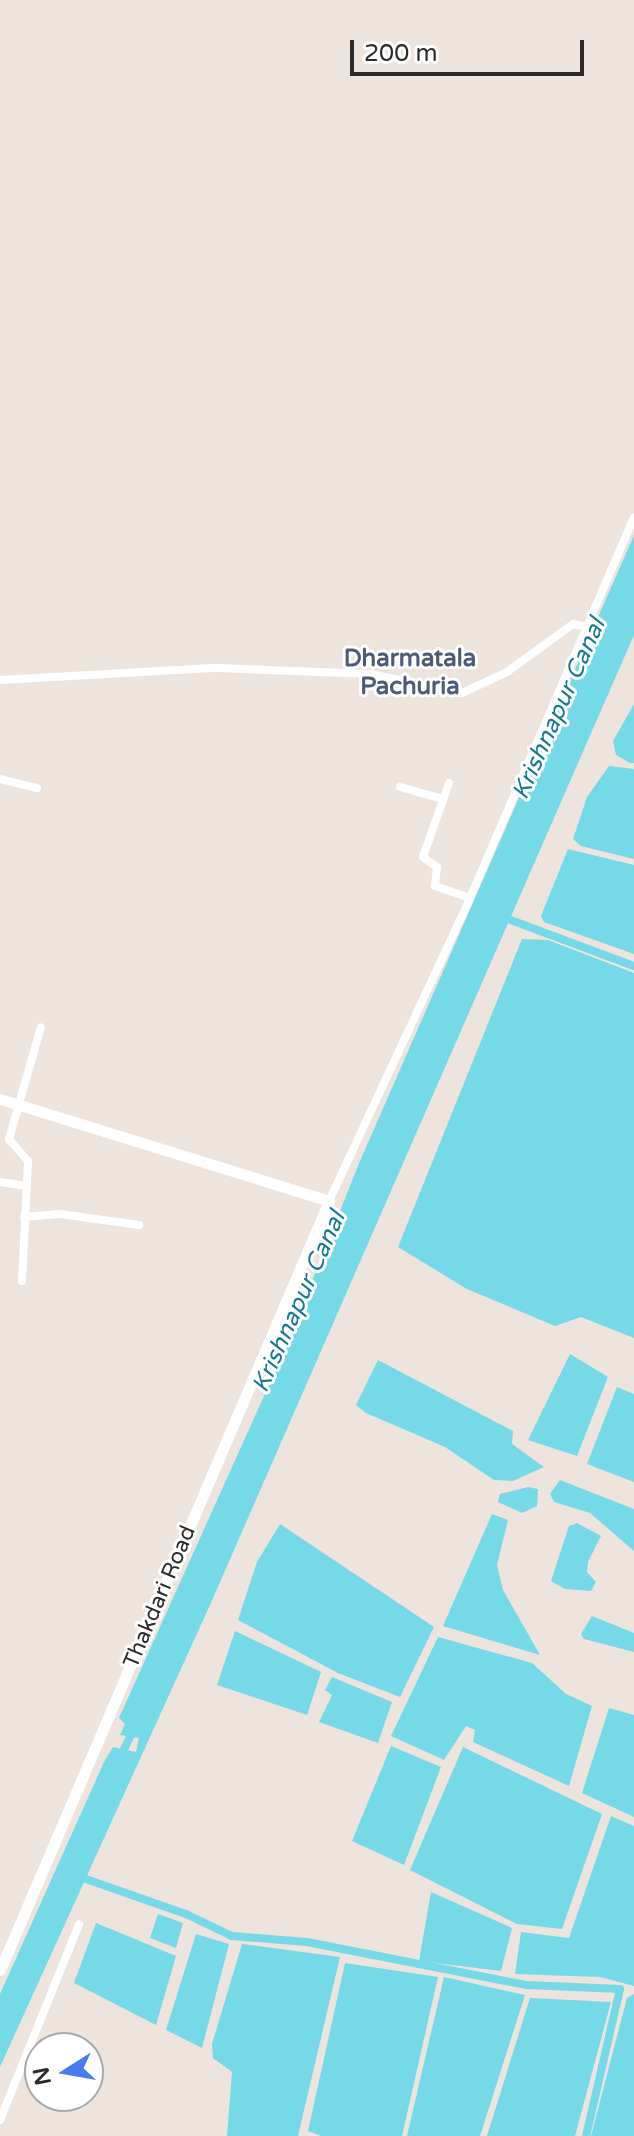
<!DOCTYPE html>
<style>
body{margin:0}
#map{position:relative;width:634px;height:2136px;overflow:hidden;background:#ece4dd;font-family:"Varela Round",sans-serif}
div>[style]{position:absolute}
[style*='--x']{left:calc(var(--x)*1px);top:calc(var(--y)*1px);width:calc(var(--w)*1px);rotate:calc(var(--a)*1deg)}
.water>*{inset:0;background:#76d9e8}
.canal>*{height:8px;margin:-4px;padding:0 4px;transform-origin:4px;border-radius:4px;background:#76d9e8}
.street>*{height:8px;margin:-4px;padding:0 4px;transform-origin:4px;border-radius:4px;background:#fff}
.secondary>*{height:11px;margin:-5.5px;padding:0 5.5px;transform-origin:5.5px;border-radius:5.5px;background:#fff}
span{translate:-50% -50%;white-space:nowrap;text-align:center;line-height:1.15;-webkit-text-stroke:6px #fff;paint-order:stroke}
.street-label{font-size:22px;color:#2b2b2b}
.neighbourhood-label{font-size:24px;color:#4d5b79;font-weight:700}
.water-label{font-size:24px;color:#157994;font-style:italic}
.north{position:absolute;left:24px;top:2032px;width:80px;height:80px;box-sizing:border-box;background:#fff;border:2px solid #aaa;border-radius:50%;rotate:259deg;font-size:22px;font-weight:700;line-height:32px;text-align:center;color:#2b2b2b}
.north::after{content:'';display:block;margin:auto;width:28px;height:36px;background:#467cf0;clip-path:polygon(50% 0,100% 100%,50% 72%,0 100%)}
.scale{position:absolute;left:350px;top:40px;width:234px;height:36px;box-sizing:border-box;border:4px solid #2b2b2b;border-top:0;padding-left:10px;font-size:24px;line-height:28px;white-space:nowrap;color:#2b2b2b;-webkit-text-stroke:6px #fff;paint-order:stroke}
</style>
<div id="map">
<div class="water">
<div style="clip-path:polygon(634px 535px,634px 635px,210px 1605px,0 2067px,0 1994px,104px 1762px,113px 1747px,136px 1752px,139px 1738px,120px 1735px,125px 1724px,119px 1718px,282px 1356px,360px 1161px)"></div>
<div style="clip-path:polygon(634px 704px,634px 763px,630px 763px,616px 755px,613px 741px)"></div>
<div style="clip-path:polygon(609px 766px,634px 769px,634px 859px,581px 846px,573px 839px,587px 797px)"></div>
<div style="clip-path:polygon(568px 849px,634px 865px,634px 954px,544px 922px,541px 916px)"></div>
<div style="clip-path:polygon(522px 939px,548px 940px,634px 973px,634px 1338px,581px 1317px,555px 1326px,467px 1289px,398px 1247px)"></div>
<div style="clip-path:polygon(570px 1354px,608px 1377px,577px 1456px,528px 1440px)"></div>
<div style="clip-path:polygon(378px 1360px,513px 1431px,512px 1444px,544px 1467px,513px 1481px,494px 1480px,445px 1447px,366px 1413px,356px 1405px)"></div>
<div style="clip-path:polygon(617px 1387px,634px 1394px,634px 1482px,587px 1464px)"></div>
<div style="clip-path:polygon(560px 1480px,634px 1509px,634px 1551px,590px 1513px,554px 1502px,550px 1494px)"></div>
<div style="clip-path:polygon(528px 1487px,538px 1489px,537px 1506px,522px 1513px,498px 1502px,500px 1494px)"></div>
<div style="clip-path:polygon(492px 1514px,508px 1520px,497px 1565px,503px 1590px,540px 1655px,443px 1626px)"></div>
<div style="clip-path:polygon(577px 1523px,601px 1536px,588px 1562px,587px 1572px,596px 1582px,591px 1591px,565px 1589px,551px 1581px,569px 1526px)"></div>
<div style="clip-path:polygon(280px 1524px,434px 1627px,400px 1697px,338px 1673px,238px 1620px,257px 1562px)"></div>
<div style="clip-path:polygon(592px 1616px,634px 1633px,634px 1652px,584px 1639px,581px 1634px)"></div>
<div style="clip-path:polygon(235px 1631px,321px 1672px,307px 1715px,217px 1685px)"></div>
<div style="clip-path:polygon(438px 1637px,532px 1663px,566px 1694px,592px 1706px,569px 1786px,473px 1742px,475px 1730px,466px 1726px,444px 1760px,391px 1736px)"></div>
<div style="clip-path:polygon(332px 1677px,392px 1702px,378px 1743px,319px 1722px,332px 1695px,325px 1690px)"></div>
<div style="clip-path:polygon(609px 1708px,634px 1715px,634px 1817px,582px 1793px)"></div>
<div style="clip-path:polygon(391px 1746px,441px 1767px,404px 1865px,352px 1841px)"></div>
<div style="clip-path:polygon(463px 1747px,602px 1814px,562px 1929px,517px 1924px,410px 1870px)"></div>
<div style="clip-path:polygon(611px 1816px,634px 1826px,634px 1986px,600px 1977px,515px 1974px,521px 1932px,569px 1938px)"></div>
<div style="clip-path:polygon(431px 1892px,512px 1928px,501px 1971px,419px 1961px)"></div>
<div style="clip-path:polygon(158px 1914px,183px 1923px,176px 1948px,150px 1938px)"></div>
<div style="clip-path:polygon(96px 1923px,176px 1956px,156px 2025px,74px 1983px)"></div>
<div style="clip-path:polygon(196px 1934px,229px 1944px,202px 2048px,166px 2030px)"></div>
<div style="clip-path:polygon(242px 1944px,340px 1957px,298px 2136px,227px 2136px,232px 2072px,213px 2058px,212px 2044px)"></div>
<div style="clip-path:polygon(345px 1963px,438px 1977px,402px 2136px,321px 2136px,308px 2131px)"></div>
<div style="clip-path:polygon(444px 1977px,525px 1995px,480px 2136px,407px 2136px)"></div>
<div style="clip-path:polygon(634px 1994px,634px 2136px,591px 2136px,627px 1998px)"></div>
<div style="clip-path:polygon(530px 1998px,611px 2002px,575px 2136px,487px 2136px)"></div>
</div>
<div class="canal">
<div style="--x:508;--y:919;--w:134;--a:20.5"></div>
<div style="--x:121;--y:1756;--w:31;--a:-65"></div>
<div style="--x:83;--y:1878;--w:109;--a:19.3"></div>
<div style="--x:186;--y:1914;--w:51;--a:25.6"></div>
<div style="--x:232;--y:1936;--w:75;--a:4.6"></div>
<div style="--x:307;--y:1942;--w:224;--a:11.1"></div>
<div style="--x:527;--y:1985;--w:93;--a:2.5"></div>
<div style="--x:620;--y:1989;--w:151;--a:103"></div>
</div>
<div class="street">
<div style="--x:0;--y:680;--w:218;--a:-3.2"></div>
<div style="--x:218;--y:668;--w:152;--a:2.3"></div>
<div style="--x:370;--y:674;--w:94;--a:11.7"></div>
<div style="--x:462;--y:693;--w:50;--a:-25"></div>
<div style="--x:507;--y:672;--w:82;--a:-36"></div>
<div style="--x:573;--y:624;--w:15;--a:11"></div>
<div style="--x:0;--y:779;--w:38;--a:14"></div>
<div style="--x:449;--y:783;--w:78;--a:109.4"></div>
<div style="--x:423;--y:857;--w:17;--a:36"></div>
<div style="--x:437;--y:867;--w:19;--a:96"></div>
<div style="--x:435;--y:886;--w:37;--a:19"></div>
<div style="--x:400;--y:787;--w:45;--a:15.6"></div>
<div style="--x:0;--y:1182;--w:27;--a:8"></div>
<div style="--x:329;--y:1201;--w:334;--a:-65"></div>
<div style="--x:470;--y:898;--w:414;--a:-66.7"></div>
<div style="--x:24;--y:1217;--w:36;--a:-5"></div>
<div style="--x:60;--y:1214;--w:80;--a:7.9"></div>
<div style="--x:22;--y:1281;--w:120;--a:-87.1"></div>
<div style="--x:28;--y:1161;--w:29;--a:-131"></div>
<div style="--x:9;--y:1139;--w:116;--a:-74.1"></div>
<div style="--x:0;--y:2120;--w:211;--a:-68"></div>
</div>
<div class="secondary">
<div style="--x:0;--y:1099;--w:344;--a:17.2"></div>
<div style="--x:329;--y:1201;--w:836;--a:113.16"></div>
</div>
<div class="street-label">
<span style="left:160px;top:1597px;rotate:-67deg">Thakdari Road</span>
</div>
<div class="neighbourhood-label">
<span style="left:410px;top:673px">Dharmatala<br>Pachuria</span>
</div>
<div class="water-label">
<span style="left:559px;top:709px;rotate:-66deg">Krishnapur Canal</span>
<span style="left:299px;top:1302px;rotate:-66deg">Krishnapur Canal</span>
</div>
<div class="north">N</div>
<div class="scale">200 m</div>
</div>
